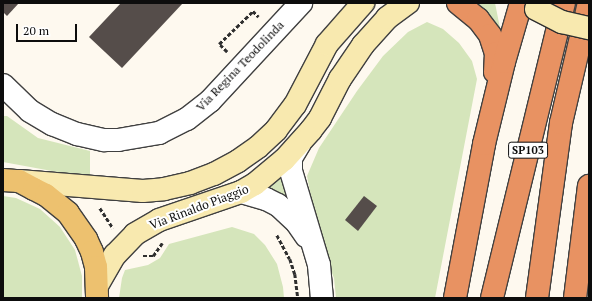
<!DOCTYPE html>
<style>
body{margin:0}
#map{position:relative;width:592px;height:301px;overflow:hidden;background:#fef9ef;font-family:"PT Serif",serif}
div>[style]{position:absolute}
.green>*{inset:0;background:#d5e5bb}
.building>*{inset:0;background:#554d4a}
.path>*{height:2.5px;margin-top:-1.25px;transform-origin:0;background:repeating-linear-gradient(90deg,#2f2f2f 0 4px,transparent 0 6px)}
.roads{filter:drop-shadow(1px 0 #404040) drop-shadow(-1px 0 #404040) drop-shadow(0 1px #404040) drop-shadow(0 -1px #404040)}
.street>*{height:22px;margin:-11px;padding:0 11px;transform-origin:11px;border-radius:11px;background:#fff}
.secondary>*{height:22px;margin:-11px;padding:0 11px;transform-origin:11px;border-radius:11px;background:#f8e9af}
.primary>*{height:22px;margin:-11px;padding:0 11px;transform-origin:11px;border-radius:11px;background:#edc16f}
.highway>*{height:22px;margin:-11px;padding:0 11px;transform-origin:11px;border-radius:11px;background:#e89262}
.bridges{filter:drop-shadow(1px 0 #2f2f2f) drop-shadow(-1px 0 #2f2f2f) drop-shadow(0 1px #2f2f2f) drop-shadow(0 -1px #2f2f2f)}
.secondary-bridge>*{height:22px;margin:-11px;padding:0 11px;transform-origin:11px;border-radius:11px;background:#f8e9af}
span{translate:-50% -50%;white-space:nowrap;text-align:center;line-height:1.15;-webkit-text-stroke:4px #fff;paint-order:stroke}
.shield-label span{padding:1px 3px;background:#fff;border:1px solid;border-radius:3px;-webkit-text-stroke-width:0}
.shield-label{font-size:11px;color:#0d0d0d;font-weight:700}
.street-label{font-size:12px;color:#0d0d0d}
.frame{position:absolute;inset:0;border:4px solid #0d0d0d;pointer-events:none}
.scale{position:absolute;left:16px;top:24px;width:61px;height:18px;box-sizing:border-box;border:2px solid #0d0d0d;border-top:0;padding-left:5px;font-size:12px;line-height:14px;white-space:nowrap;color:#0d0d0d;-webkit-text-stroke:3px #fff;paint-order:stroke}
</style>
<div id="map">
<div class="green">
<i style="clip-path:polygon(464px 3px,495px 3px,501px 33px,499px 35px)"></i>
<i style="clip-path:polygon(427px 22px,443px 29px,459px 43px,472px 61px,477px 79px,435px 298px,336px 298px,334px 278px,320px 244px,307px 176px,319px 148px,357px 91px,383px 56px,408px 32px)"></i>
<i style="clip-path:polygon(3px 116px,7px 116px,38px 138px,90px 151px,90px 178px,3px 162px)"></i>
<i style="clip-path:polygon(280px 176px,282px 176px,288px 201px,263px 189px)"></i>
<i style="clip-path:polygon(3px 196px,16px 198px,40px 209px,60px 227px,75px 250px,82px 276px,82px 298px,3px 298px)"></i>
<i style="clip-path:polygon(232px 227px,254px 234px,265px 245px,277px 264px,283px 287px,284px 298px,119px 298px,122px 278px,125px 270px,148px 265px,160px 258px,169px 244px)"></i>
</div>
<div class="building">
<i style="clip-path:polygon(3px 3px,19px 3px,7px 16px,3px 12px)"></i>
<i style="clip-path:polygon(121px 3px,183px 3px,122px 68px,89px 37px)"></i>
<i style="clip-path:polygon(364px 196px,377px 206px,358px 231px,345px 220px)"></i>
</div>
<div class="path">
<i style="left:227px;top:52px;width:11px;rotate:-135deg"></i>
<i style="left:219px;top:44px;width:47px;rotate:-44.1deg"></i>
<i style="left:253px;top:11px;width:8px;rotate:45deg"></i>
<i style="left:100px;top:208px;width:24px;rotate:57deg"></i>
<i style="left:277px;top:235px;width:27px;rotate:62deg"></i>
<i style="left:290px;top:259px;width:16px;rotate:72deg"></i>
<i style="left:295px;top:274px;width:24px;rotate:83deg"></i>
<i style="left:143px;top:256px;width:10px"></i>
<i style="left:153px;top:256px;width:16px;rotate:-55deg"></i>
</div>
<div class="roads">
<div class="street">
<i style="left:3px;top:85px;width:37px;rotate:44deg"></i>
<i style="left:30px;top:111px;width:26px;rotate:31deg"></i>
<i style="left:52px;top:124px;width:27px;rotate:22deg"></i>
<i style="left:77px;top:134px;width:28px;rotate:13deg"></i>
<i style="left:104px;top:140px;width:14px"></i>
<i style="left:118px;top:140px;width:42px;rotate:-9.7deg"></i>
<i style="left:159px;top:133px;width:31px;rotate:-27deg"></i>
<i style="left:187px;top:119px;width:29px;rotate:-38deg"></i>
<i style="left:210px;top:101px;width:134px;rotate:-47.1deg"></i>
<i style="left:300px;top:143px;width:17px;rotate:121deg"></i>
<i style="left:291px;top:158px;width:13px;rotate:90deg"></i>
<i style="left:291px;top:171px;width:98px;rotate:73.4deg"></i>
<i style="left:319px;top:265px;width:33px;rotate:85deg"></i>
<i style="left:241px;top:192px;width:26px;rotate:16deg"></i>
<i style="left:266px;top:199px;width:13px;rotate:27deg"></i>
<i style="left:278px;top:205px;width:26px;rotate:43deg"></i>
<i style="left:297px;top:223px;width:16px;rotate:55deg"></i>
</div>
<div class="secondary">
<i style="left:19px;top:181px;width:124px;rotate:4.6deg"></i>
<i style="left:143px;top:191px;width:21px;rotate:-5deg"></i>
<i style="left:164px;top:189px;width:27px;rotate:-13deg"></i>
<i style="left:190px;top:183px;width:26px;rotate:-21deg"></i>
<i style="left:214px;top:174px;width:27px;rotate:-28deg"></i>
<i style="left:238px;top:161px;width:24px;rotate:-35deg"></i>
<i style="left:258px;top:147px;width:25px;rotate:-43deg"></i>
<i style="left:276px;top:130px;width:31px;rotate:-53deg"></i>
<i style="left:295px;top:105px;width:69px;rotate:-62.3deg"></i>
<i style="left:327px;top:44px;width:55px;rotate:-48.7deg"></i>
<i style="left:98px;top:284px;width:34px;rotate:-60deg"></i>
<i style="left:115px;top:255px;width:29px;rotate:-46deg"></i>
<i style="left:135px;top:234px;width:28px;rotate:-30deg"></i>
<i style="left:159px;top:220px;width:87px;rotate:-18.9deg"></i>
<i style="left:241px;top:192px;width:16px;rotate:-30deg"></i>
<i style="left:255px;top:184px;width:38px;rotate:-40deg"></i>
<i style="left:284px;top:160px;width:40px;rotate:-48deg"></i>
<i style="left:311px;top:130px;width:15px;rotate:-53deg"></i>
<i style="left:320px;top:118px;width:44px;rotate:-62.9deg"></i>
<i style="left:340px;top:79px;width:41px;rotate:-55.9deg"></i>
<i style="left:363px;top:45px;width:36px;rotate:-48deg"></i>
<i style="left:387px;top:18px;width:26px;rotate:-36deg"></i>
</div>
<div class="primary">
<i style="left:3px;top:180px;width:16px;rotate:4deg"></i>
<i style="left:19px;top:181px;width:17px;rotate:28deg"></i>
<i style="left:34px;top:189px;width:13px;rotate:27deg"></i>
<i style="left:46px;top:195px;width:28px;rotate:39deg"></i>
<i style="left:68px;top:213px;width:32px;rotate:55deg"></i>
<i style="left:86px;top:239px;width:14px;rotate:65deg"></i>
<i style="left:92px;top:252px;width:16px;rotate:75deg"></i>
<i style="left:96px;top:267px;width:31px;rotate:88deg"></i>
</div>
<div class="highway">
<i style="left:458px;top:3px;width:26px;rotate:39deg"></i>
<i style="left:478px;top:19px;width:20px;rotate:53deg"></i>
<i style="left:490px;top:35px;width:19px;rotate:72deg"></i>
<i style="left:496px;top:53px;width:19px;rotate:93deg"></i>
<i style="left:455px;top:298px;width:157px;rotate:-79.3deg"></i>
<i style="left:484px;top:144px;width:84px;rotate:-76.3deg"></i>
<i style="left:504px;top:62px;width:61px;rotate:-73.9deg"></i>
<i style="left:492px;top:298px;width:304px;rotate:-76.3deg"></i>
<i style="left:537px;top:298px;width:177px;rotate:-82.2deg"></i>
<i style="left:561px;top:123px;width:123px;rotate:-76.9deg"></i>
<i style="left:575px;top:298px;width:113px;rotate:-82.9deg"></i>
</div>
</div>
<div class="bridges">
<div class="secondary-bridge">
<i style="left:536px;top:9px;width:29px;rotate:27deg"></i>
<i style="left:562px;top:22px;width:28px;rotate:13deg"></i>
</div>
</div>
<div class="shield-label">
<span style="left:528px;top:150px">SP103</span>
</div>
<div class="street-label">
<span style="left:240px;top:66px;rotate:-46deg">Via Regina Teodolinda</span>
<span style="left:199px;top:207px;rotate:-21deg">Via Rinaldo Piaggio</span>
</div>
<div class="frame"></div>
<div class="scale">20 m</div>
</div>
